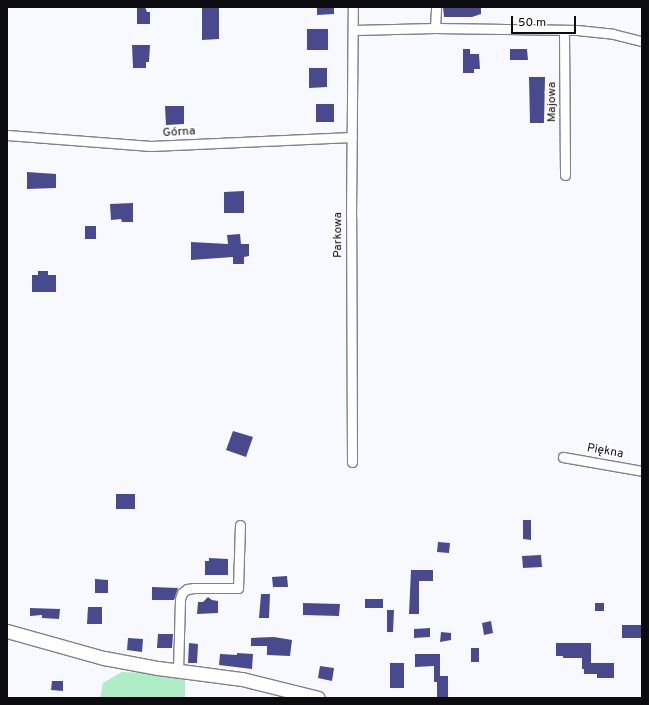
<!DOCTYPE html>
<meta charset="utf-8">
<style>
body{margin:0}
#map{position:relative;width:649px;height:705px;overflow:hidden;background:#f8f9ff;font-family:Overpass,sans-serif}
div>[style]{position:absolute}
.green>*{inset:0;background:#afedc6}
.building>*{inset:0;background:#494a8d}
.roads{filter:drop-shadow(1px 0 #808190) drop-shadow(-1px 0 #808190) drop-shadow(0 1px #808190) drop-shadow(0 -1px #808190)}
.street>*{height:9px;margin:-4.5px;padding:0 4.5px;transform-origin:4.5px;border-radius:4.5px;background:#fff}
.secondary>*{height:13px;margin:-6.5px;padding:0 6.5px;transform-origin:6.5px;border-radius:6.5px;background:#fff}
span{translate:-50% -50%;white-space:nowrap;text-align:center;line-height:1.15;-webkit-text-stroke:4px #fff;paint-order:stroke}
.street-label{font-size:12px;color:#0b0b10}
.frame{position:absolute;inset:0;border:8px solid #0b0b10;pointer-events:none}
.scale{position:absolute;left:511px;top:16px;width:65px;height:18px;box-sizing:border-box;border:2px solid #0b0b10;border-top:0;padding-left:5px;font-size:12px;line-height:14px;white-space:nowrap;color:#0b0b10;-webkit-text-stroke:3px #fff;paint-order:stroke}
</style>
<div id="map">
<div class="green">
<i style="clip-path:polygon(122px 672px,145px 673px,185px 680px,185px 698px,100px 698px,103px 683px)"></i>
</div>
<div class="building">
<i style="clip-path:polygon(137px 7px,145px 7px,147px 12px,150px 12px,150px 24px,137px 24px)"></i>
<i style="clip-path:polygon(202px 7px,219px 7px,219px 39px,202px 40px)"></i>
<i style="clip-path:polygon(443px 7px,481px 7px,481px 14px,472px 17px,444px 17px)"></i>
<i style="clip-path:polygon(317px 8px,334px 8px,334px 14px,317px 15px)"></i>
<i style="clip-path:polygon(307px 29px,328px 29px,328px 50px,307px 50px)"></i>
<i style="clip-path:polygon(132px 45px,150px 45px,149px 62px,146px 62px,146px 68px,133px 68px)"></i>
<i style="clip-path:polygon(463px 49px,470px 49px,470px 54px,479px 54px,480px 69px,474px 69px,474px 73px,463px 73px)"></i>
<i style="clip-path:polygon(510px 49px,527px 49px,528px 60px,510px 60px)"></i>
<i style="clip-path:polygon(309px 68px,327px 68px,327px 87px,309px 88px)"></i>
<i style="clip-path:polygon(529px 77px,545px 77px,544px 123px,530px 123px)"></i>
<i style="clip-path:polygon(316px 104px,334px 104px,334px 122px,316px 122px)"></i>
<i style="clip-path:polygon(165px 106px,184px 106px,184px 124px,166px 125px)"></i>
<i style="clip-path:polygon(27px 172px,56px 174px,56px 188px,27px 189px)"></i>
<i style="clip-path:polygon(244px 191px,244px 213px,224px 213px,224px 192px)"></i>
<i style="clip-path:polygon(133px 203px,133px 222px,122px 222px,121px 219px,111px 220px,110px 204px)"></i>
<i style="clip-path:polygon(85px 226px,96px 226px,96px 239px,85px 239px)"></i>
<i style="clip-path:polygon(240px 234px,241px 244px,249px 244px,249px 256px,244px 257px,244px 264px,233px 264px,233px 257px,191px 260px,191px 242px,228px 244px,227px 235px)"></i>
<i style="clip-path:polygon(38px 271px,48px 271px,48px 275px,56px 275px,56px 292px,32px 292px,32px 275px,38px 275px)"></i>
<i style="clip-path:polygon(233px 431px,253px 437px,246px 457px,226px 450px)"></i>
<i style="clip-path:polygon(116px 494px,135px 494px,135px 509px,116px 509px)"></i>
<i style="clip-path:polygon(523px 520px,531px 520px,531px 540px,523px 539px)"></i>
<i style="clip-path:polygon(438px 542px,450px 543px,449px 553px,437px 552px)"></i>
<i style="clip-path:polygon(541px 555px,542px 567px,523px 568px,522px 556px)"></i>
<i style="clip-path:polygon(209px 558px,228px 559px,228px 575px,205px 575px,205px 561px,209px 561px)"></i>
<i style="clip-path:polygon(411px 570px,433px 570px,433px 581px,419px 581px,419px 614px,409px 614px)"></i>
<i style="clip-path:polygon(287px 576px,288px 587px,273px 587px,272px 577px)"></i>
<i style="clip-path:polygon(95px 579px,108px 580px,108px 593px,95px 593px)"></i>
<i style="clip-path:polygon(152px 587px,178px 588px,174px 600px,152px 600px)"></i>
<i style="clip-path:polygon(261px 594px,270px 594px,269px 618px,259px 618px)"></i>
<i style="clip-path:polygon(208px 597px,212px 600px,218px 601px,218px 613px,197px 614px,198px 602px,203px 602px)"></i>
<i style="clip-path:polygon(365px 599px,383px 599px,383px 608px,365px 608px)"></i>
<i style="clip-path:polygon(303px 603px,340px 604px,339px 616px,303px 615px)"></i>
<i style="clip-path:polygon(595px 603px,604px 603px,604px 611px,595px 611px)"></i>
<i style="clip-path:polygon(88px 607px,102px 607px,102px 624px,87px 624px)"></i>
<i style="clip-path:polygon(30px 608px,60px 609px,59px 619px,42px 618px,42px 615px,30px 616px)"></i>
<i style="clip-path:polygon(387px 610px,394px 610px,393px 632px,387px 632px)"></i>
<i style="clip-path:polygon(491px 621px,493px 633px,484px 635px,482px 623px)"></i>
<i style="clip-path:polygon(622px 625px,641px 625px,641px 638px,622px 638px)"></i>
<i style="clip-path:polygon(430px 628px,430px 637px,414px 638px,414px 629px)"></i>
<i style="clip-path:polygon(441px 632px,451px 633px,451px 640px,440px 642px)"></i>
<i style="clip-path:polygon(158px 634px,173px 634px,172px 648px,157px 648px)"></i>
<i style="clip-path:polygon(274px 637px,292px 640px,290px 656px,267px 655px,267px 646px,251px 646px,251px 638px)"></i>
<i style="clip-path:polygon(128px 638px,143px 639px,142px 652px,127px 650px)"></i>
<i style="clip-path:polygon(189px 643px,198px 644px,197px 663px,188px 663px)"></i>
<i style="clip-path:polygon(556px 643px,591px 643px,591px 663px,614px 663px,614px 678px,597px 678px,597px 674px,584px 674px,584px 669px,582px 669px,582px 658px,563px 658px,563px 656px,556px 656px)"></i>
<i style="clip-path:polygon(471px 648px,479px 648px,479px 662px,471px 662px)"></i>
<i style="clip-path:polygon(237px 653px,253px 654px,252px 669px,219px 665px,220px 654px,237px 655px)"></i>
<i style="clip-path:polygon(415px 654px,440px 654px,440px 676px,448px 676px,448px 698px,437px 698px,437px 682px,434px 682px,434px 666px,415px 667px)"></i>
<i style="clip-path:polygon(390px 663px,404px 663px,404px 688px,390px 688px)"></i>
<i style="clip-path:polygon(320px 666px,334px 668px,332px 681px,318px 678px)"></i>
<i style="clip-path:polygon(52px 681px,63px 681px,63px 691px,51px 690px)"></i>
</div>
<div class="roads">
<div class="street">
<i style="left:435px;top:28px;width:21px;rotate:-87deg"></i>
<i style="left:354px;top:30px;width:81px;rotate:-1.4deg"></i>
<i style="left:435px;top:28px;width:142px;rotate:0.8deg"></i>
<i style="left:577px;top:30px;width:36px;rotate:6deg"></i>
<i style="left:613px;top:34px;width:30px;rotate:14deg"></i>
<i style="left:564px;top:30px;width:145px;rotate:89.6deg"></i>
<i style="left:7px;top:135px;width:144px;rotate:4.4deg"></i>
<i style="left:151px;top:146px;width:201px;rotate:-2.6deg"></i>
<i style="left:563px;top:457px;width:80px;rotate:10deg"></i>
<i style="left:352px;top:462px;width:245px;rotate:-90.2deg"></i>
<i style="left:351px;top:217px;width:210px;rotate:-89.5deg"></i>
<i style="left:178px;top:671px;width:72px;rotate:-88.4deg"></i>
<i style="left:180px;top:599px;width:6px;rotate:-72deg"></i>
<i style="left:182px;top:593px;width:6px;rotate:-39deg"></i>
<i style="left:187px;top:589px;width:7px;rotate:-8deg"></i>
<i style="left:194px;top:588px;width:44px"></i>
<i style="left:238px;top:588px;width:63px;rotate:-88.2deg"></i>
</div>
<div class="secondary">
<i style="left:7px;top:631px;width:101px;rotate:15.6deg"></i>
<i style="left:104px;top:658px;width:55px;rotate:10.5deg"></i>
<i style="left:158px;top:668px;width:85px;rotate:7.5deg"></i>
<i style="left:242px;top:679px;width:78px;rotate:14deg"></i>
</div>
</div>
<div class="street-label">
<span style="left:553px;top:102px;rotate:-90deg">Majowa</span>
<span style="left:179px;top:133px;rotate:-3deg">Górna</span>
<span style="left:339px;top:235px;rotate:-90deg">Parkowa</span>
<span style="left:605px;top:452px;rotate:10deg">Piękna</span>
</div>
<div class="frame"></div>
<div class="scale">50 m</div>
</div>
